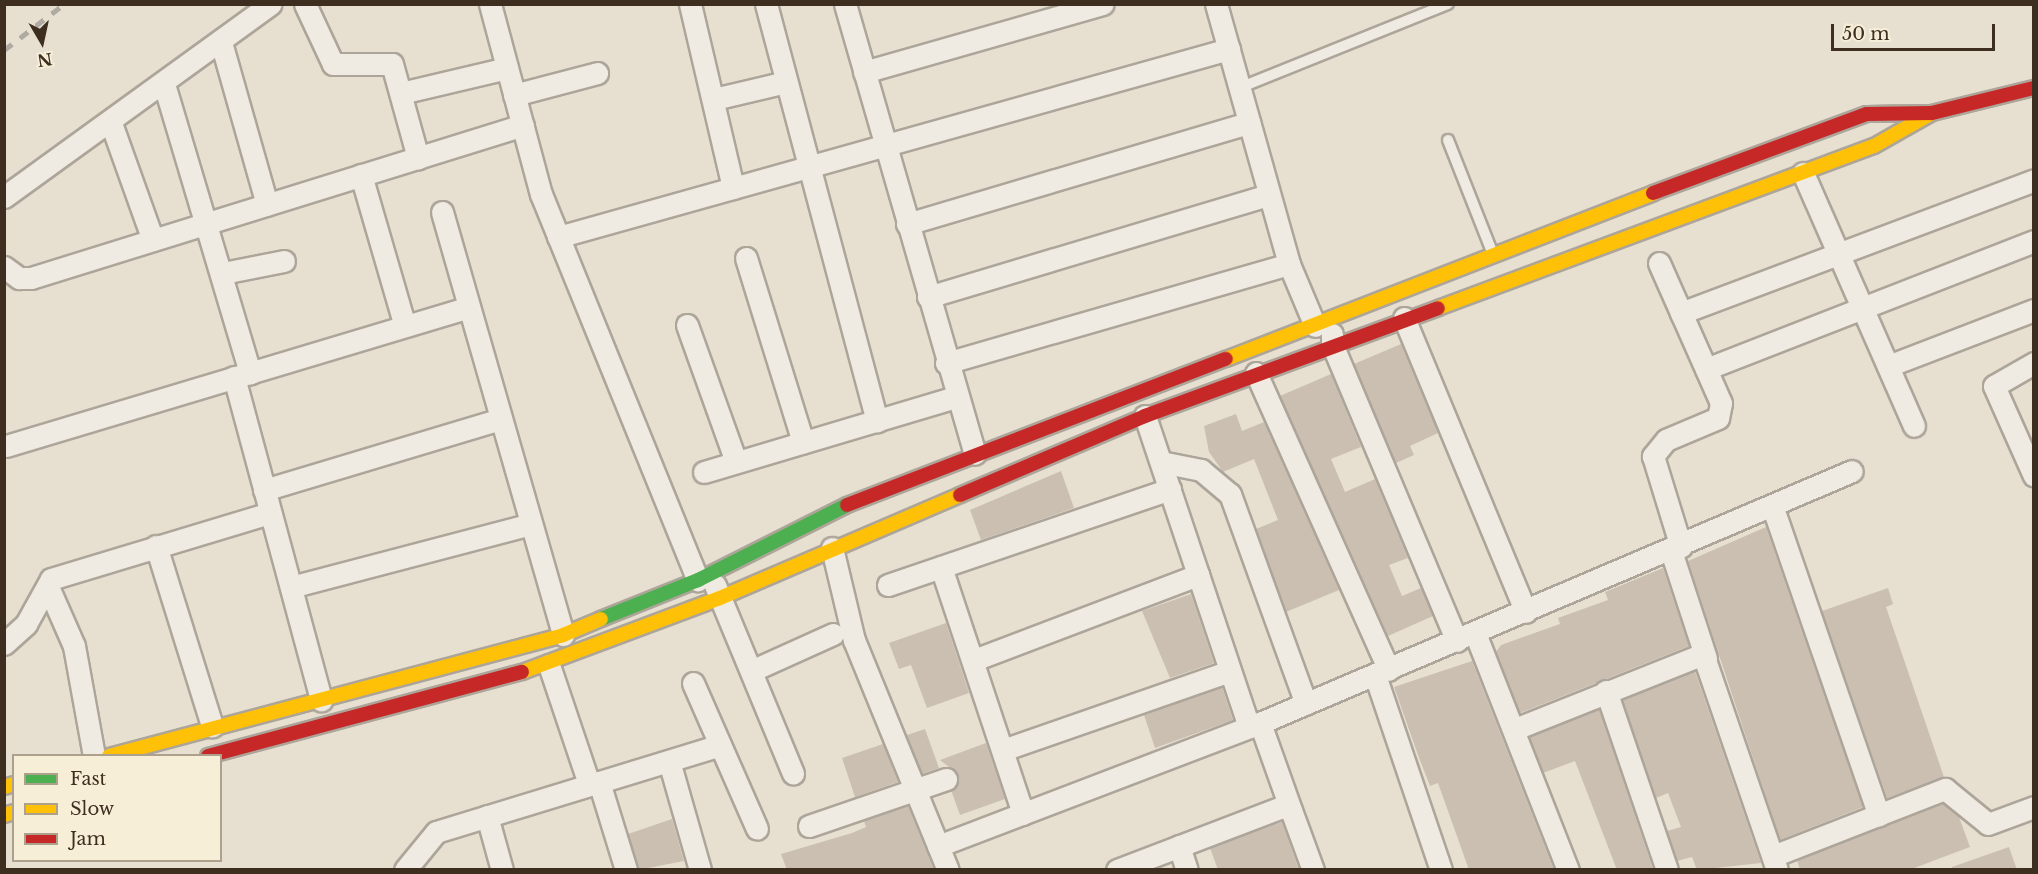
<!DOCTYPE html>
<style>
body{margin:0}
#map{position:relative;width:2038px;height:874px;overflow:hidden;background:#e7e0d1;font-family:"Libre Baskerville",serif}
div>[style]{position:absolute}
.building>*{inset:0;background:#cbbfb2}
.roads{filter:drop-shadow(2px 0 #ada599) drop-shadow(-2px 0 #ada599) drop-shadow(0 2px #ada599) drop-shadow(0 -2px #ada599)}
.lane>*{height:10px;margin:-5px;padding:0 5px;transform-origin:5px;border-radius:5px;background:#efebe3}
.street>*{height:21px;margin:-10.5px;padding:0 10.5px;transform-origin:10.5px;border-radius:10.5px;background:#efebe3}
.fast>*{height:14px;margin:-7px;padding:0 7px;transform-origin:7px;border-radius:7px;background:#4caf50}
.slow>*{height:14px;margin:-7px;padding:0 7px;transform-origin:7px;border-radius:7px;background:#ffc107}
.jam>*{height:14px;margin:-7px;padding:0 7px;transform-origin:7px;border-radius:7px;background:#c62828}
.rail>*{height:4.5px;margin-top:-2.25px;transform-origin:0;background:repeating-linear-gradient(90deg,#afaaa2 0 10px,transparent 0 20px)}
span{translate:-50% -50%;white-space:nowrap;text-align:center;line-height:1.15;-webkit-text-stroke:4.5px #f7eed8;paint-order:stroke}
.frame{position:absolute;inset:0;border:6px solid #3d2e20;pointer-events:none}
.legend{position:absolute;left:12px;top:754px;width:210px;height:108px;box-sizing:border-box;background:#f7eed8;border:2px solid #ada18e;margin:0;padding:8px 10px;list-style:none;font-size:18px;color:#3d2e20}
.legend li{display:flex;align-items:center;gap:12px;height:30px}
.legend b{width:30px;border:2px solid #ada18e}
.north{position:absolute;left:12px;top:12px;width:60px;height:60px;-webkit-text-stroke:4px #f7eed8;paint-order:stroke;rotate:171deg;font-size:16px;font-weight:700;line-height:24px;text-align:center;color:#3d2e20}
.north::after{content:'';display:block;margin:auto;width:21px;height:27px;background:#3d2e20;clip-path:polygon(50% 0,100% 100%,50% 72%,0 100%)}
.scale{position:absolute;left:1831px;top:24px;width:164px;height:27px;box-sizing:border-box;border:3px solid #3d2e20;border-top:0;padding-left:8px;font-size:18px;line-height:21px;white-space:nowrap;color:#3d2e20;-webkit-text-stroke:4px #f7eed8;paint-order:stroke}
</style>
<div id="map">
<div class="building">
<i style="clip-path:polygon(1401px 344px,1438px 433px,1410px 446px,1414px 455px,1396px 463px,1354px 364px)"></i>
<i style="clip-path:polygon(1331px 374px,1361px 447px,1331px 459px,1345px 492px,1375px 479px,1408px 558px,1389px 565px,1402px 596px,1421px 588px,1433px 616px,1388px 636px,1280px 396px)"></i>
<i style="clip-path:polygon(1236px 414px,1242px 431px,1264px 422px,1339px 590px,1286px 612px,1256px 529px,1278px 520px,1254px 459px,1223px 472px,1209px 452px,1204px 426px)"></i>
<i style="clip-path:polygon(1061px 471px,1074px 508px,981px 540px,970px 510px)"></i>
<i style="clip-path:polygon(1766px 527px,1863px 807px,1780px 840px,1688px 561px)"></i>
<i style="clip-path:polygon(1663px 568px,1689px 646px,1520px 713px,1496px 652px,1501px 645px,1560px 624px,1558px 618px,1608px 600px,1605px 592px)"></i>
<i style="clip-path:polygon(1888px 588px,1893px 604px,1886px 607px,1944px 777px,1887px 798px,1822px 611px)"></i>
<i style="clip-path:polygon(1191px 594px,1214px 663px,1170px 678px,1142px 611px)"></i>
<i style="clip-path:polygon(946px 623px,969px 693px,927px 708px,911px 665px,899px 669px,889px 643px)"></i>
<i style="clip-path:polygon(1472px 661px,1554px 870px,1469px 870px,1438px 783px,1430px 786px,1418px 755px,1394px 687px)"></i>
<i style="clip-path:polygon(1695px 671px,1761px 863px,1697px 870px,1692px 857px,1677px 861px,1667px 831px,1681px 827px,1668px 793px,1656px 798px,1622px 700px)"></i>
<i style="clip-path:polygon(1222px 687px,1233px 720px,1155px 748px,1144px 715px)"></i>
<i style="clip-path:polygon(1599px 709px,1653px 869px,1617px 870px,1575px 761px,1543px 773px,1529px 737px)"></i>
<i style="clip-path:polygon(925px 729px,939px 768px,922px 774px,907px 735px)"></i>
<i style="clip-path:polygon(986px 743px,1005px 799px,960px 815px,951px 790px,958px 774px,940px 760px)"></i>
<i style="clip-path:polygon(883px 744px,898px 782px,855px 797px,842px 758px)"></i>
<i style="clip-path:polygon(1943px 804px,1959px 817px,1970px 847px,1909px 870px,1800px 870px,1797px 860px)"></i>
<i style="clip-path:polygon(908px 806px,934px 870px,787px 870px,781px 854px,852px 833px,866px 827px,864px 821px)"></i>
<i style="clip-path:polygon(672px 819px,684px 861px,638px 870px,628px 834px)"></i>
<i style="clip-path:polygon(1282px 822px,1299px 870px,1218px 870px,1210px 848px)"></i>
<i style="clip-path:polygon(2009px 847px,2017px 870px,1952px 870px,1952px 867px)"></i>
</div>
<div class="roads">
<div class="lane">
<i style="left:1239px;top:88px;width:225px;rotate:-21.9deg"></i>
<i style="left:1448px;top:140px;width:123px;rotate:68.5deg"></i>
</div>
<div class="street">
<i style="left:305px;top:4px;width:66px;rotate:65deg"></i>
<i style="left:333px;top:64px;width:59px"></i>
<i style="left:392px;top:64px;width:98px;rotate:74.5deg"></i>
<i style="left:490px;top:4px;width:197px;rotate:75deg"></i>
<i style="left:541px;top:194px;width:417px;rotate:67.9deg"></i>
<i style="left:690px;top:4px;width:189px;rotate:76.8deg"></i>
<i style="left:766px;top:4px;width:432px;rotate:75.1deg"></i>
<i style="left:845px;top:4px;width:468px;rotate:73.9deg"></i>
<i style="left:1216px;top:4px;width:270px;rotate:74.3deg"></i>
<i style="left:1289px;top:264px;width:67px;rotate:67.2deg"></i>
<i style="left:221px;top:42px;width:169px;rotate:74.2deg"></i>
<i style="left:864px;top:72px;width:248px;rotate:-15.9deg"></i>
<i style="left:164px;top:84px;width:302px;rotate:73.4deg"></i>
<i style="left:401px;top:93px;width:109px;rotate:-13.3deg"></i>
<i style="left:514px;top:95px;width:86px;rotate:-14.8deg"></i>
<i style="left:714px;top:99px;width:74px;rotate:-13.3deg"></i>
<i style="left:111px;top:123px;width:124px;rotate:70.3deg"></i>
<i style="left:1803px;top:173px;width:276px;rotate:66.3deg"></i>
<i style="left:361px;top:175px;width:157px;rotate:73.8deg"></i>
<i style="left:4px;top:197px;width:329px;rotate:-35.9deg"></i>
<i style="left:442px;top:212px;width:440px;rotate:74deg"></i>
<i style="left:907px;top:224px;width:357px;rotate:-16.5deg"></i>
<i style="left:558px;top:237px;width:697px;rotate:-15.65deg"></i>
<i style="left:746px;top:258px;width:193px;rotate:72.8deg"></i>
<i style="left:1659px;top:263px;width:153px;rotate:66.1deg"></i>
<i style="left:1721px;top:403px;width:15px;rotate:101deg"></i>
<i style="left:1718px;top:418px;width:56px;rotate:157.1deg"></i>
<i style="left:1666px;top:440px;width:21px;rotate:129deg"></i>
<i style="left:1653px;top:456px;width:95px;rotate:72.9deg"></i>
<i style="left:4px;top:267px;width:19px;rotate:36deg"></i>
<i style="left:19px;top:278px;width:12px"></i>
<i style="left:31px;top:278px;width:515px;rotate:-17.27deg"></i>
<i style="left:223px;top:273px;width:62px;rotate:-11.1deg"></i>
<i style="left:928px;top:297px;width:356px;rotate:-16.7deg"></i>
<i style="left:1681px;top:313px;width:377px;rotate:-20.6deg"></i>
<i style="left:1404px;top:318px;width:318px;rotate:67.5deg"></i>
<i style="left:687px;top:325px;width:145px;rotate:70.3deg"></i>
<i style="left:1332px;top:334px;width:10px;rotate:90deg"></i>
<i style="left:1332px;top:344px;width:322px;rotate:67.2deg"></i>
<i style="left:946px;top:363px;width:357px;rotate:-16.1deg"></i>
<i style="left:2034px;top:363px;width:46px;rotate:150.1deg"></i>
<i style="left:1994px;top:386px;width:98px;rotate:66deg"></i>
<i style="left:1888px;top:366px;width:156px;rotate:-21deg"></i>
<i style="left:1706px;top:369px;width:352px;rotate:-21.3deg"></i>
<i style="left:1256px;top:373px;width:325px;rotate:65.9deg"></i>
<i style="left:234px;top:377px;width:335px;rotate:74.9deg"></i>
<i style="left:1145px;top:416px;width:328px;rotate:71.5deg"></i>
<i style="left:6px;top:446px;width:483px;rotate:-16.7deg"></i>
<i style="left:1161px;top:462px;width:41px;rotate:11.3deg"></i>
<i style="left:1201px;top:470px;width:38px;rotate:40deg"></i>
<i style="left:1230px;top:494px;width:223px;rotate:70.1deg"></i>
<i style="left:704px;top:472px;width:263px;rotate:-16.6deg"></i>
<i style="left:264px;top:490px;width:247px;rotate:-16.7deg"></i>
<i style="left:1773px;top:508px;width:325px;rotate:71deg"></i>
<i style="left:156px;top:546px;width:189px;rotate:72.7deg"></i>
<i style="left:832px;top:548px;width:95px;rotate:76.6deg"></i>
<i style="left:854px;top:640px;width:248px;rotate:67.8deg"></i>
<i style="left:1671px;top:551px;width:113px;rotate:71.9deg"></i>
<i style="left:941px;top:567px;width:260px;rotate:71.6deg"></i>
<i style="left:715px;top:585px;width:204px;rotate:67.5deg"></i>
<i style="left:888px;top:585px;width:298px;rotate:-18.8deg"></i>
<i style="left:291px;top:587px;width:248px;rotate:-14.7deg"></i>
<i style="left:49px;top:589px;width:62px;rotate:66.3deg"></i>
<i style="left:74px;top:646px;width:112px;rotate:79.7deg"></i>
<i style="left:1475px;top:633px;width:255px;rotate:68.6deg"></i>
<i style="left:4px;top:644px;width:30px;rotate:-42deg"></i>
<i style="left:26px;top:624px;width:51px;rotate:-60.9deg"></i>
<i style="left:51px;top:579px;width:229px;rotate:-16.8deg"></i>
<i style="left:974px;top:660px;width:240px;rotate:-20.8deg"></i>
<i style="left:549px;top:665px;width:126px;rotate:71.4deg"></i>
<i style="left:751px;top:671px;width:90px;rotate:-24.3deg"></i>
<i style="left:1375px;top:675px;width:206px;rotate:71.3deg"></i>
<i style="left:693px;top:683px;width:159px;rotate:66.3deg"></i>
<i style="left:1606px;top:691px;width:189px;rotate:71.2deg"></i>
<i style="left:1260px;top:723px;width:92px;rotate:70.4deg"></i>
<i style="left:1515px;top:729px;width:202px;rotate:-21.7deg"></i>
<i style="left:1703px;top:654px;width:228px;rotate:71.1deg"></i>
<i style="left:1003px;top:750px;width:240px;rotate:-19.2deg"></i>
<i style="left:669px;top:761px;width:113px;rotate:74.1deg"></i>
<i style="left:599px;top:782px;width:92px;rotate:72.9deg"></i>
<i style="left:487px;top:816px;width:56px;rotate:74.5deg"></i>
<i style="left:809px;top:826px;width:145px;rotate:-18.9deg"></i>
<i style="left:938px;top:846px;width:345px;rotate:-20.9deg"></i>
<i style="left:1260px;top:723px;width:643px;rotate:-23.06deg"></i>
<i style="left:1179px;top:846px;width:25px;rotate:72deg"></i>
<i style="left:1773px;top:856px;width:185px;rotate:-21.3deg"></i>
<i style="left:1945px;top:789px;width:55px;rotate:39.1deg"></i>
<i style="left:1988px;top:824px;width:49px;rotate:-20.3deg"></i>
<i style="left:405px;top:870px;width:49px;rotate:-50.8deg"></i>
<i style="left:436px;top:832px;width:297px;rotate:-17deg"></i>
<i style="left:1117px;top:870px;width:177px;rotate:-20.9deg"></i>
<i style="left:1282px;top:807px;width:9px;rotate:18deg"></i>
<i style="left:1291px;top:810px;width:64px;rotate:69.9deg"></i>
</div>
<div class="fast">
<i style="left:601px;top:619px;width:105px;rotate:-21.9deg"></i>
<i style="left:698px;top:580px;width:167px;rotate:-26.7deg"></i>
</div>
<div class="slow">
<i style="left:1438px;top:308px;width:465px;rotate:-20.4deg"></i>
<i style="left:1874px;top:146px;width:67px;rotate:-29.6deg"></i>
<i style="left:1226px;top:359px;width:458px;rotate:-21.2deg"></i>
<i style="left:522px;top:672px;width:211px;rotate:-20.5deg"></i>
<i style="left:720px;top:598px;width:261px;rotate:-23.2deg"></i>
<i style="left:109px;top:756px;width:470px;rotate:-14.9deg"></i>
<i style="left:563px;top:635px;width:41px;rotate:-22.8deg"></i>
<i style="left:4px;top:787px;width:10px;rotate:-17deg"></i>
<i style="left:4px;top:815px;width:10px;rotate:-17deg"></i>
</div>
<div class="jam">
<i style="left:1653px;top:193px;width:228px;rotate:-20.3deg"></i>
<i style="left:1867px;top:114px;width:65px;rotate:-0.9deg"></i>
<i style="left:1932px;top:113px;width:105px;rotate:-13.8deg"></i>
<i style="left:960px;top:495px;width:201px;rotate:-23.1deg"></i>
<i style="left:1145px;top:416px;width:312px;rotate:-20.2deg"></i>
<i style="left:847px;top:505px;width:406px;rotate:-21.1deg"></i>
<i style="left:208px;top:756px;width:325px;rotate:-15deg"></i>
</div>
</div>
<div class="rail">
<i style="left:4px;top:50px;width:76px;rotate:-37.5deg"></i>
</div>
<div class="frame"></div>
<ul class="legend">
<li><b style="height:8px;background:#4caf50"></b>Fast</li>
<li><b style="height:8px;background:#ffc107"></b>Slow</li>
<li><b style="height:8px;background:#c62828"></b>Jam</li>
</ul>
<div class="north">N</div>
<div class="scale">50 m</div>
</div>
